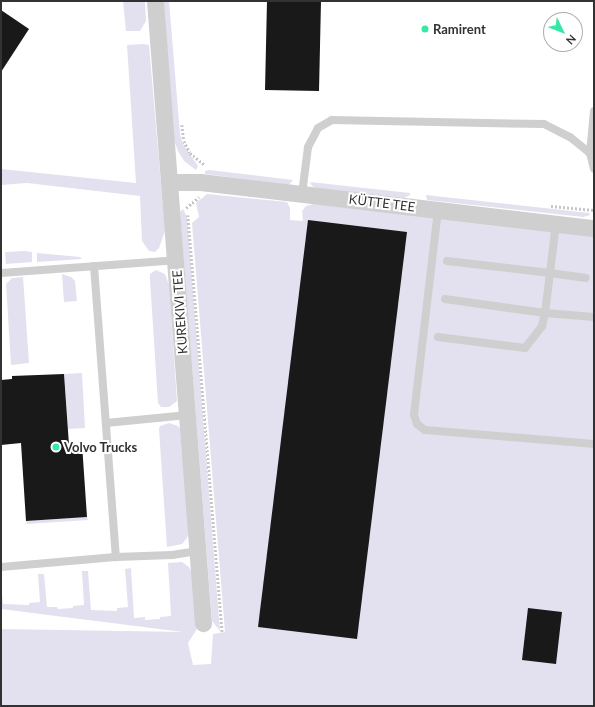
<!DOCTYPE html>
<meta charset="utf-8">
<style>
body{margin:0}
#map{position:relative;width:595px;height:707px;overflow:hidden;background:#fff;font-family:Lato,sans-serif}
div>[style]{position:absolute}
.green>*{inset:0;background:#e3e1ef}
.building>*{inset:0;background:#191919}
.path>*{height:2.5px;margin-top:-1.25px;transform-origin:0;background:repeating-linear-gradient(90deg,#c6c6c6 0 2px,transparent 0 4px)}
.lane>*{height:8px;margin:-4px;padding:0 4px;transform-origin:4px;border-radius:4px;background:#cfcfcf}
.street>*{height:17px;margin:-8.5px;padding:0 8.5px;transform-origin:8.5px;border-radius:8.5px;background:#cfcfcf}
.dots>*{width:11px;height:11px;translate:-50% -50%;box-sizing:border-box;border:2px solid #fff;border-radius:50%}
span{translate:-50% -50%;white-space:nowrap;text-align:center;line-height:1.15;-webkit-text-stroke:4px #fff;paint-order:stroke}
.poi-label{font-size:13px;color:#323232;font-weight:700}
.left{translate:0 -50%;text-align:left}
.street-label{font-size:13px;color:#323232}
.frame{position:absolute;inset:0;border:2px solid #323232;pointer-events:none}
.north{position:absolute;left:543px;top:12px;width:40px;height:40px;box-sizing:border-box;background:#fff;border:1px solid #adadad;border-radius:50%;rotate:133deg;font-size:11px;font-weight:700;line-height:16px;text-align:center;color:#323232}
.north::after{content:'';display:block;margin:auto;width:14px;height:18px;background:#35e8a5;clip-path:polygon(50% 0,100% 100%,50% 72%,0 100%)}
</style>
<div id="map">
<div class="green">
<i style="clip-path:polygon(123px 1px,145px 1px,146px 21px,140px 31px,126px 31px)"></i>
<i style="clip-path:polygon(163px 1px,169px 1px,180px 134px,183px 144px,198px 166px,196px 170px,184px 161px,178px 151px,174px 140px)"></i>
<i style="clip-path:polygon(143px 44px,149px 45px,165px 231px,159px 248px,155px 252px,149px 251px,142px 241px,140px 196px,27px 183px,1px 185px,1px 169px,136px 183px,127px 45px)"></i>
<i style="clip-path:polygon(209px 170px,293px 180px,289px 185px,205px 174px,205px 171px)"></i>
<i style="clip-path:polygon(310px 182px,410px 193px,410px 195px,404px 198px,316px 188px,312px 186px)"></i>
<i style="clip-path:polygon(207px 194px,287px 202px,290px 208px,290px 220px,303px 221px,302px 211px,306px 206px,314px 204px,594px 235px,594px 706px,1px 706px,1px 629px,183px 632px,1px 609px,1px 583px,3px 604px,29px 605px,29px 603px,40px 602px,38px 574px,44px 574px,47px 607px,57px 607px,58px 609px,73px 608px,73px 606px,84px 605px,82px 571px,88px 571px,91px 610px,117px 611px,117px 608px,128px 607px,125px 569px,131px 568px,134px 618px,145px 617px,145px 620px,160px 619px,160px 617px,171px 616px,168px 563px,182px 562px,189px 567px,193px 575px,197px 629px,188px 643px,193px 665px,211px 664px,213px 634px,225px 632px,192px 223px,199px 217px,196px 203px)"></i>
<i style="clip-path:polygon(426px 195px,589px 213px,590px 215px,583px 217px,427px 200px)"></i>
<i style="clip-path:polygon(183px 209px,187px 217px,220px 631px,212px 621px,180px 212px)"></i>
<i style="clip-path:polygon(25px 251px,32px 252px,32px 262px,6px 264px,5px 252px)"></i>
<i style="clip-path:polygon(37px 253px,80px 257px,82px 259px,37px 262px)"></i>
<i style="clip-path:polygon(156px 270px,165px 274px,169px 285px,177px 401px,169px 407px,161px 407px,158px 403px,150px 280px,150px 274px)"></i>
<i style="clip-path:polygon(62px 274px,71px 277px,75px 281px,77px 301px,64px 302px)"></i>
<i style="clip-path:polygon(23px 277px,29px 363px,11px 365px,6px 284px,12px 278px)"></i>
<i style="clip-path:polygon(82px 373px,85px 428px,68px 429px,64px 374px)"></i>
<i style="clip-path:polygon(169px 423px,178px 426px,180px 429px,189px 530px,187px 538px,182px 544px,167px 547px,159px 429px,160px 426px)"></i>
<i style="clip-path:polygon(87px 517px,88px 520px,27px 524px,26px 521px)"></i>
</div>
<div class="building">
<i style="clip-path:polygon(267px 1px,321px 1px,319px 91px,265px 90px)"></i>
<i style="clip-path:polygon(1px 10px,29px 29px,1px 72px)"></i>
<i style="clip-path:polygon(308px 220px,407px 232px,357px 639px,258px 627px)"></i>
<i style="clip-path:polygon(64px 374px,69px 445px,82px 444px,87px 517px,26px 521px,21px 443px,1px 445px,1px 380px,12px 379px,12px 376px)"></i>
<i style="clip-path:polygon(528px 608px,562px 612px,556px 664px,522px 660px)"></i>
</div>
<div class="path">
<i style="left:182px;top:125px;width:16px;rotate:83deg"></i>
<i style="left:184px;top:141px;width:13px;rotate:63deg"></i>
<i style="left:190px;top:153px;width:19px;rotate:39deg"></i>
<i style="left:551px;top:206px;width:43px;rotate:5.3deg"></i>
<i style="left:186px;top:208px;width:17px;rotate:-40deg"></i>
<i style="left:188px;top:215px;width:418px;rotate:85.3deg"></i>
</div>
<div class="lane">
<i style="left:594px;top:111px;width:42px;rotate:95.4deg"></i>
<i style="left:590px;top:153px;width:16px;rotate:76deg"></i>
<i style="left:302px;top:194px;width:47px;rotate:-82.7deg"></i>
<i style="left:308px;top:147px;width:21px;rotate:-62deg"></i>
<i style="left:318px;top:128px;width:16px;rotate:-30deg"></i>
<i style="left:332px;top:120px;width:212px;rotate:1.1deg"></i>
<i style="left:544px;top:124px;width:29px;rotate:27deg"></i>
<i style="left:570px;top:137px;width:26px;rotate:39deg"></i>
<i style="left:438px;top:210px;width:206px;rotate:96.7deg"></i>
<i style="left:414px;top:415px;width:9px;rotate:72deg"></i>
<i style="left:417px;top:424px;width:10px;rotate:37deg"></i>
<i style="left:425px;top:430px;width:170px;rotate:4.7deg"></i>
<i style="left:447px;top:261px;width:104px;rotate:6.6deg"></i>
<i style="left:550px;top:273px;width:50px;rotate:-83.2deg"></i>
<i style="left:94px;top:266px;width:292px;rotate:85.7deg"></i>
<i style="left:1px;top:273px;width:175px;rotate:-4.2deg"></i>
<i style="left:445px;top:299px;width:101px;rotate:8deg"></i>
<i style="left:545px;top:313px;width:40px;rotate:-82.9deg"></i>
<i style="left:550px;top:273px;width:36px;rotate:8deg"></i>
<i style="left:438px;top:337px;width:88px;rotate:7.2deg"></i>
<i style="left:525px;top:348px;width:28px;rotate:-52deg"></i>
<i style="left:542px;top:326px;width:13px;rotate:-77deg"></i>
<i style="left:545px;top:313px;width:49px;rotate:4.7deg"></i>
<i style="left:106px;top:423px;width:82px;rotate:-5.6deg"></i>
<i style="left:1px;top:567px;width:115px;rotate:-5deg"></i>
<i style="left:116px;top:557px;width:56px;rotate:-2deg"></i>
<i style="left:172px;top:555px;width:26px;rotate:-9deg"></i>
</div>
<div class="street">
<i style="left:155px;top:1px;width:624px;rotate:85.59deg"></i>
<i style="left:170px;top:182px;width:30px"></i>
<i style="left:200px;top:182px;width:397px;rotate:6.7deg"></i>
</div>
<div class="dots">
<i style="left:425px;top:29px;background:#35e8a5"></i>
<i style="left:56px;top:447px;background:#35e8a5"></i>
</div>
<div class="poi-label">
<span class="left" style="left:433px;top:29px">Ramirent</span>
<span class="left" style="left:64px;top:447px">Volvo Trucks</span>
</div>
<div class="street-label">
<span style="left:382px;top:203px;rotate:7deg">KÜTTE TEE</span>
<span style="left:180px;top:312px;rotate:-94deg">KUREKIVI TEE</span>
</div>
<div class="frame"></div>
<div class="north">N</div>
</div>
